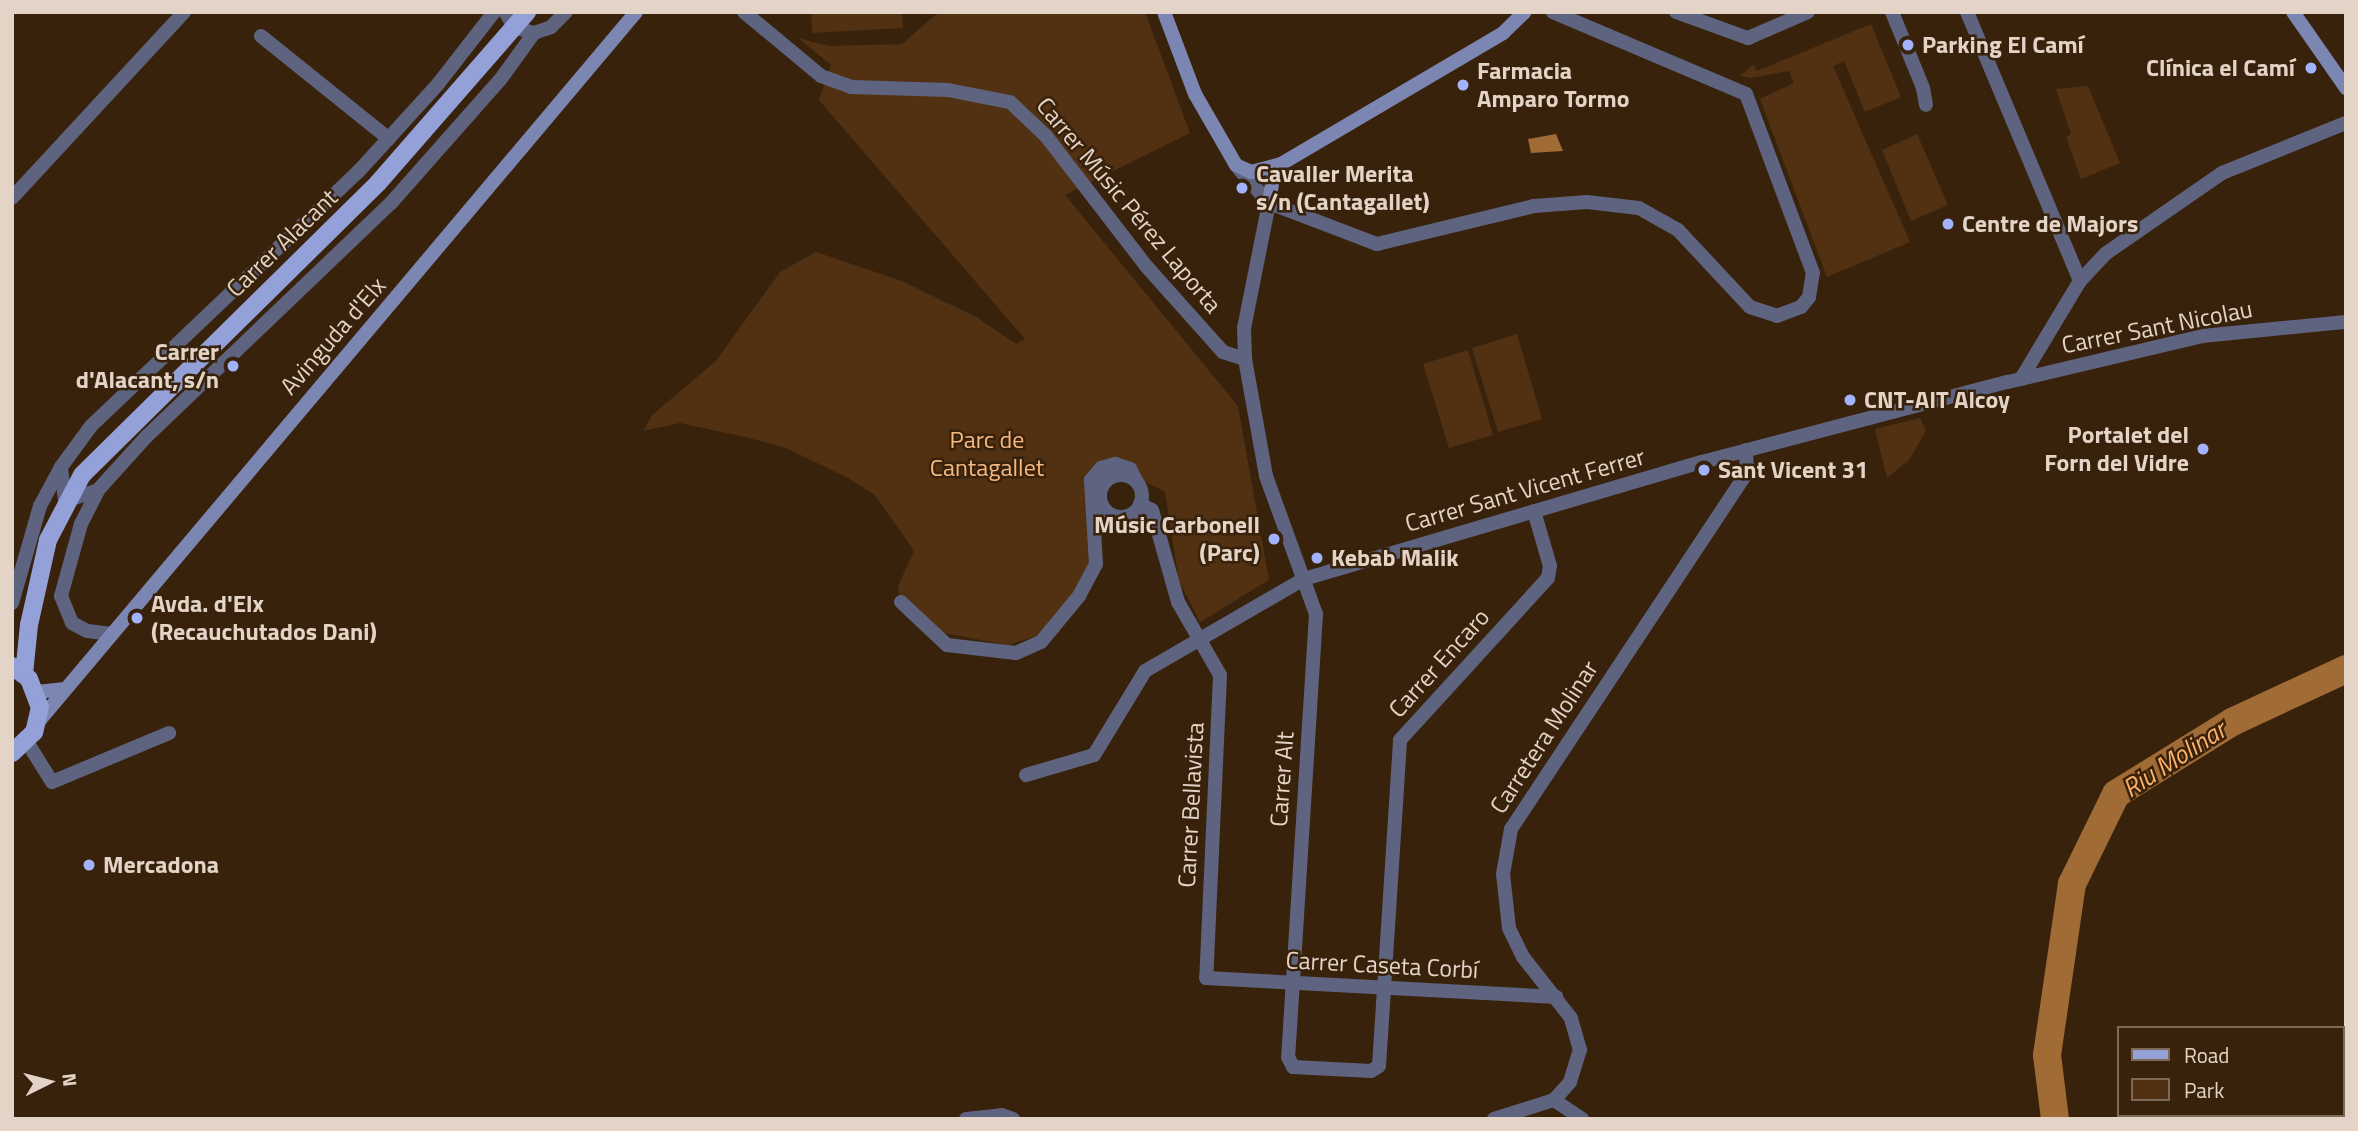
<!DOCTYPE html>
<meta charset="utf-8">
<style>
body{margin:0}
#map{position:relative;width:2358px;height:1131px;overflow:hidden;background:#38220c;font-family:"Titillium Web",sans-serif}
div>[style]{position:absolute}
.green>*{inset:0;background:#513112}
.water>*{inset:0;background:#a16b35}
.river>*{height:28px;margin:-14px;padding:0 14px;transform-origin:14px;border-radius:14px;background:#a16b35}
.street>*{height:14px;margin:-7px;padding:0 7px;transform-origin:7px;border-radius:7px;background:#5e6480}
.street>.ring{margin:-7px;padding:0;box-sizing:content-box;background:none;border:14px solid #5e6480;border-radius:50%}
.secondary>*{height:14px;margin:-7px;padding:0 7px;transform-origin:7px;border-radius:7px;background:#7c86b2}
.primary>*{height:18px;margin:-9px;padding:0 9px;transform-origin:9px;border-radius:9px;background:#94a0d8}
.dots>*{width:19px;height:19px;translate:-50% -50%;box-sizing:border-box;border:4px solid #38220c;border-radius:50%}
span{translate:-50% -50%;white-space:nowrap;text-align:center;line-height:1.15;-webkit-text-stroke:5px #38220c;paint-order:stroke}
.poi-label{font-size:24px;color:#e3d4c7;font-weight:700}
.left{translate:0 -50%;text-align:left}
.right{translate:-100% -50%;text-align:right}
.street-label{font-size:24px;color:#e3d4c7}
.park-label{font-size:24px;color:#f8b980}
.water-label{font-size:26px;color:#feb066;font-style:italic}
.frame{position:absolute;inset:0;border:14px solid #e3d4c7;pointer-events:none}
.legend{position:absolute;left:2117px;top:1026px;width:228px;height:91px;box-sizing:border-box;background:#38220c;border:2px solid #7c6957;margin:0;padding:9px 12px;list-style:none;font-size:21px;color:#e3d4c7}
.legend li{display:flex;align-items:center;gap:14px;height:35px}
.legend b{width:35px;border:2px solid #7c6957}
.north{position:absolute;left:14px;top:1047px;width:70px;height:70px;-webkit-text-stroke:5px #38220c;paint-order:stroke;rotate:84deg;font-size:19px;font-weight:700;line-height:28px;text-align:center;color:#e3d4c7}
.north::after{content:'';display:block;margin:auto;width:24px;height:32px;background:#e3d4c7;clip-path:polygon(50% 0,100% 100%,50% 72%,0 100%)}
</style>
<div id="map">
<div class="green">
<i style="clip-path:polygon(811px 12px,902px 12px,903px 28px,812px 33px)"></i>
<i style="clip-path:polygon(939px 12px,1145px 12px,1190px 133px,1065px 195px,1238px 406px,1269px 580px,1200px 622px,1179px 581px,1165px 492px,1120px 468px,1107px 470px,1096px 485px,1102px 536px,1091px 571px,1046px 633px,1008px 645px,938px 632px,901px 602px,898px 586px,914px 551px,875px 495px,848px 478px,786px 448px,745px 437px,680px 423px,643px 431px,652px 415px,716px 361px,780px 272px,816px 252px,902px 281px,978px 318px,1016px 344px,1025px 339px,819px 100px,831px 65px,798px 38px,829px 46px,902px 44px)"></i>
<i style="clip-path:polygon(1871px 24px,1901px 97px,1865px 112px,1844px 61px,1833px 66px,1910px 242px,1827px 277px,1760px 99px,1794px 83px,1789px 71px,1751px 78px,1740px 76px,1753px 65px,1757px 71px)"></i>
<i style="clip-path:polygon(2088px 86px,2120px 163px,2081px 179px,2066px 137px,2071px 134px,2056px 89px)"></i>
<i style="clip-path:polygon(1917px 134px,1948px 205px,1911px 221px,1882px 150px)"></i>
<i style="clip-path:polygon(1517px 334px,1542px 419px,1498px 432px,1472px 348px)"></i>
<i style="clip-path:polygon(1468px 350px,1493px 435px,1449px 448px,1423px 364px)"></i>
<i style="clip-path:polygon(1920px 418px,1926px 431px,1909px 460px,1887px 478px,1875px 429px)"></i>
</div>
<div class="water">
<i style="clip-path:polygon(1556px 134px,1563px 151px,1531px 153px,1528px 139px)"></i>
</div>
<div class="river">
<i style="left:2055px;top:1119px;width:64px;rotate:-97.1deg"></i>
<i style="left:2047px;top:1055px;width:173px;rotate:-81.7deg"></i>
<i style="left:2072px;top:884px;width:100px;rotate:-63.9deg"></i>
<i style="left:2116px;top:794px;width:137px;rotate:-31.8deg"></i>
<i style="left:2232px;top:722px;width:126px;rotate:-24.9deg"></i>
</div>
<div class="street">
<i style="left:744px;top:12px;width:100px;rotate:39.7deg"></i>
<i style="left:821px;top:76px;width:32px;rotate:20deg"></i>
<i style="left:851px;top:87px;width:97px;rotate:1.8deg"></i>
<i style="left:948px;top:90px;width:63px;rotate:11deg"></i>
<i style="left:1010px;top:102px;width:50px;rotate:43.4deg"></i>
<i style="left:1046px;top:136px;width:165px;rotate:52.4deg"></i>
<i style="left:1147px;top:267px;width:114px;rotate:48.2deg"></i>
<i style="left:1223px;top:352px;width:23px;rotate:18deg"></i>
<i style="left:1676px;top:12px;width:77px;rotate:19.9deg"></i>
<i style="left:1748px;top:38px;width:65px;rotate:-23.4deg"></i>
<i style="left:1892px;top:12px;width:82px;rotate:67.8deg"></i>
<i style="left:1923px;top:88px;width:17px;rotate:80deg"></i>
<i style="left:1967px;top:12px;width:292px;rotate:67.2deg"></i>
<i style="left:506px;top:13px;width:16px;rotate:60deg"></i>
<i style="left:514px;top:27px;width:21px;rotate:17deg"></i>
<i style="left:534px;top:33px;width:18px;rotate:-19deg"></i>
<i style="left:551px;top:27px;width:21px;rotate:-45deg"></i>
<i style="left:261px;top:36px;width:164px;rotate:38.8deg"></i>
<i style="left:1239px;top:169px;width:45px;rotate:48.6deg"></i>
<i style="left:12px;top:198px;width:253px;rotate:-47.2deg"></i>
<i style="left:1269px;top:203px;width:127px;rotate:101.3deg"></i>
<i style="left:1244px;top:328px;width:31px;rotate:88deg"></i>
<i style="left:1245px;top:359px;width:119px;rotate:79.8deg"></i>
<i style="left:1266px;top:476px;width:147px;rotate:70.1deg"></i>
<i style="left:1316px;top:614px;width:444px;rotate:93.6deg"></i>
<i style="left:1288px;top:1057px;width:11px;rotate:63deg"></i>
<i style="left:1293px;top:1067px;width:78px;rotate:2.9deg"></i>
<i style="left:1371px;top:1071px;width:9px;rotate:-32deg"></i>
<i style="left:1379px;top:1066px;width:327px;rotate:-86.3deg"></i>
<i style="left:1400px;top:740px;width:219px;rotate:-47.6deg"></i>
<i style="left:1548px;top:578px;width:12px;rotate:-81deg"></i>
<i style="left:1550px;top:566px;width:57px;rotate:-106.2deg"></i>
<i style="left:1269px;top:203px;width:116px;rotate:20.8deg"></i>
<i style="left:1377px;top:244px;width:162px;rotate:-13.6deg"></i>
<i style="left:1534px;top:206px;width:53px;rotate:-4.3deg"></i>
<i style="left:1587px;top:202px;width:52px;rotate:6.6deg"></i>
<i style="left:1639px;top:208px;width:45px;rotate:29.4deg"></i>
<i style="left:1678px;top:230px;width:105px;rotate:46.9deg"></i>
<i style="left:1750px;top:307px;width:28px;rotate:18deg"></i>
<i style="left:1777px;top:316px;width:26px;rotate:-21deg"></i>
<i style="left:1801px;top:307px;width:13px;rotate:-51deg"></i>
<i style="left:1809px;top:297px;width:24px;rotate:-81deg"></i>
<i style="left:1813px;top:273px;width:191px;rotate:-110.5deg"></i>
<i style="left:1746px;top:94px;width:210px;rotate:-157deg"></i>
<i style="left:2021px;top:379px;width:114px;rotate:-59deg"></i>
<i style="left:2080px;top:281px;width:37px;rotate:-47deg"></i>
<i style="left:2105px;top:254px;width:142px;rotate:-34.7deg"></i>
<i style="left:2222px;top:173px;width:134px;rotate:-22deg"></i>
<i style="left:61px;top:468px;width:33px;rotate:83deg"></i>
<i style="left:65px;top:501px;width:35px;rotate:-18deg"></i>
<i class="ring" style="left:1100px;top:475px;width:28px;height:28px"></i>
<i style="left:1140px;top:504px;width:13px;rotate:27deg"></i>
<i style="left:1152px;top:510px;width:96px;rotate:74.2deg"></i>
<i style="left:1178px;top:602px;width:84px;rotate:60.1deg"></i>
<i style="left:1220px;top:675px;width:303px;rotate:92.6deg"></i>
<i style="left:1206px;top:978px;width:351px;rotate:3.1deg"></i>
<i style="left:901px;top:602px;width:63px;rotate:43.1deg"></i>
<i style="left:947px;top:645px;width:69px;rotate:6.6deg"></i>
<i style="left:1016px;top:653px;width:27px;rotate:-24deg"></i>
<i style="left:1041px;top:642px;width:60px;rotate:-50.4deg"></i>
<i style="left:1079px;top:596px;width:36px;rotate:-62deg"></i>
<i style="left:1096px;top:564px;width:84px;rotate:-93.4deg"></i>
<i style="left:1091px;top:480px;width:16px;rotate:-50deg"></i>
<i style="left:1101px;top:468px;width:15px;rotate:-16deg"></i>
<i style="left:1115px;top:464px;width:16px;rotate:18deg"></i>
<i style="left:1130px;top:469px;width:15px;rotate:62deg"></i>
<i style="left:12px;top:603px;width:101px;rotate:-73.9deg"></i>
<i style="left:40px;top:506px;width:44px;rotate:-61.7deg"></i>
<i style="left:61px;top:467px;width:51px;rotate:-53.8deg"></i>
<i style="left:91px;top:426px;width:369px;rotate:-43.6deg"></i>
<i style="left:358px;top:172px;width:119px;rotate:-47.7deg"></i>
<i style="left:438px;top:84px;width:91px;rotate:-52.1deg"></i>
<i style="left:112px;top:634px;width:25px;rotate:-173deg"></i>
<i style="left:87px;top:631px;width:17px;rotate:-152deg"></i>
<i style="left:72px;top:623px;width:29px;rotate:-112deg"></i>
<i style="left:61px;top:596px;width:75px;rotate:-74.5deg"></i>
<i style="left:81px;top:524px;width:38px;rotate:-63deg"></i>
<i style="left:98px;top:490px;width:72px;rotate:-47.8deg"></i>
<i style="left:146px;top:437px;width:339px;rotate:-43.7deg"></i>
<i style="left:391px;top:203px;width:164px;rotate:-48.5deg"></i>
<i style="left:500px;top:80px;width:58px;rotate:-54.1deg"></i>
<i style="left:27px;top:742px;width:47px;rotate:58deg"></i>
<i style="left:52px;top:782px;width:127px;rotate:-22.7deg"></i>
<i style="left:1026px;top:775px;width:71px;rotate:-16.4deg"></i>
<i style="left:1094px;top:755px;width:98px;rotate:-58.7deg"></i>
<i style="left:1145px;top:671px;width:184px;rotate:-30.1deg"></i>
<i style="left:1304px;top:579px;width:415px;rotate:-16.4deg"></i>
<i style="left:1702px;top:462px;width:316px;rotate:-14.7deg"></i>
<i style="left:2008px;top:382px;width:199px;rotate:-13.3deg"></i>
<i style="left:2202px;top:336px;width:145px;rotate:-5.6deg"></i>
<i style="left:1554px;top:1100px;width:34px;rotate:34deg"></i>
<i style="left:966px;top:1119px;width:36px;rotate:-6deg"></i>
<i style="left:1002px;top:1115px;width:12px;rotate:20deg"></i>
<i style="left:1494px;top:1119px;width:63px;rotate:-17.6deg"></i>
<i style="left:1554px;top:1100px;width:24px;rotate:-48deg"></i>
<i style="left:1570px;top:1082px;width:34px;rotate:-73deg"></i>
<i style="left:1580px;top:1050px;width:33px;rotate:-106deg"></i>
<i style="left:1571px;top:1018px;width:78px;rotate:-128.2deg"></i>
<i style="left:1523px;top:957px;width:32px;rotate:-116deg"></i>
<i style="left:1509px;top:928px;width:54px;rotate:-96.3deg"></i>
<i style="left:1503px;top:874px;width:46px;rotate:-79.9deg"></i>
<i style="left:1511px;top:829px;width:428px;rotate:-56.5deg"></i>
<i style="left:1747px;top:472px;width:22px;rotate:-93deg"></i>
</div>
<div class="secondary">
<i style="left:1164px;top:12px;width:88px;rotate:69.3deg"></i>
<i style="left:1195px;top:94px;width:82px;rotate:60deg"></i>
<i style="left:1236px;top:165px;width:17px;rotate:25deg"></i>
<i style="left:1251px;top:172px;width:31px;rotate:-15deg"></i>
<i style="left:2293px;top:12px;width:93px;rotate:55.1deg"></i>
<i style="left:1269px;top:203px;width:25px;rotate:-81deg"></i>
<i style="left:1273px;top:178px;width:16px;rotate:-60deg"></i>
<i style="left:1281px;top:164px;width:258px;rotate:-30.5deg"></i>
<i style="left:1503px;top:33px;width:30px;rotate:-44deg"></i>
<i style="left:37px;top:692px;width:28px;rotate:-6deg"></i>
<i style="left:39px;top:721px;width:927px;rotate:-49.9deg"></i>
</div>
<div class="primary">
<i style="left:12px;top:666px;width:21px;rotate:37deg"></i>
<i style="left:29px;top:679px;width:30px;rotate:69deg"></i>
<i style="left:40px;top:707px;width:26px;rotate:103deg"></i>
<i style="left:34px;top:732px;width:30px;rotate:136deg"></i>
<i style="left:24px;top:674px;width:49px;rotate:-84.2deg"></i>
<i style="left:29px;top:625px;width:87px;rotate:-77.4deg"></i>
<i style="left:48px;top:540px;width:73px;rotate:-62.4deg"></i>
<i style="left:82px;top:475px;width:416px;rotate:-44.6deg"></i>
<i style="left:378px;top:183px;width:227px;rotate:-48.9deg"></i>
</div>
<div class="dots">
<i style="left:1908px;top:45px;background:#a3b2fd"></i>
<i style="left:2311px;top:68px;background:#a3b2fd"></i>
<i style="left:1463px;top:85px;background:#a3b2fd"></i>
<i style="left:1242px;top:188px;background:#a3b2fd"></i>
<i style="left:1948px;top:224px;background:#a3b2fd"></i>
<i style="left:233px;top:366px;background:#a3b2fd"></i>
<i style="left:1850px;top:400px;background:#a3b2fd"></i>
<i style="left:2203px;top:449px;background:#a3b2fd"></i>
<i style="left:1704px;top:470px;background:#a3b2fd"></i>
<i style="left:1274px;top:539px;background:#a3b2fd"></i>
<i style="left:1317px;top:558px;background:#a3b2fd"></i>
<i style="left:137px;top:618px;background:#a3b2fd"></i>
<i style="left:89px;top:865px;background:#a3b2fd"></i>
</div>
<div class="poi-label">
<span class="left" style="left:1922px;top:45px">Parking El Camí</span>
<span class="right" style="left:2295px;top:68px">Clínica el Camí</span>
<span class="left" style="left:1477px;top:85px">Farmacia<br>Amparo Tormo</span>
<span class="left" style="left:1256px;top:188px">Cavaller Merita<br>s/n (Cantagallet)</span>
<span class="left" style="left:1962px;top:224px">Centre de Majors</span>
<span class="right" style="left:219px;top:366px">Carrer<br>d'Alacant, s/n</span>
<span class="left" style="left:1864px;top:400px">CNT-AIT Alcoy</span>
<span class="right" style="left:2189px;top:449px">Portalet del<br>Forn del Vidre</span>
<span class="left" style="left:1718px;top:470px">Sant Vicent 31</span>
<span class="right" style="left:1260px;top:539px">Músic Carbonell<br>(Parc)</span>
<span class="left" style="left:1331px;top:558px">Kebab Malik</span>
<span class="left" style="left:151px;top:618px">Avda. d'Elx<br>(Recauchutados Dani)</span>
<span class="left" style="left:103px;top:865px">Mercadona</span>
</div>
<div class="street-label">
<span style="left:1129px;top:205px;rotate:50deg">Carrer Músic Pérez Laporta</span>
<span style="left:282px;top:243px;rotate:-44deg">Carrer Alacant</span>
<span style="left:2157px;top:327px;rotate:-11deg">Carrer Sant Nicolau</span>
<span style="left:333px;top:336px;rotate:-49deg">Avinguda d'Elx</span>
<span style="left:1525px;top:490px;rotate:-16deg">Carrer Sant Vicent Ferrer</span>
<span style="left:1439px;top:663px;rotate:-48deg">Carrer Encaro</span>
<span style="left:1544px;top:737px;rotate:-57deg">Carretera Molinar</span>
<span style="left:1282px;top:779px;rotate:-86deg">Carrer Alt</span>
<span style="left:1191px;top:805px;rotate:-87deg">Carrer Bellavista</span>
<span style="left:1382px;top:965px;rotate:3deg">Carrer Caseta Corbí</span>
</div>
<div class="park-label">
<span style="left:987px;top:454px">Parc de<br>Cantagallet</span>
</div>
<div class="water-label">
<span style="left:2174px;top:759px;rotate:-33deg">Riu Molinar</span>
</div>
<div class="frame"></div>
<ul class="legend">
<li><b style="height:9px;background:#94a0d8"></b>Road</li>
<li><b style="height:19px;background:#513112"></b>Park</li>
</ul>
<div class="north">N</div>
</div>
